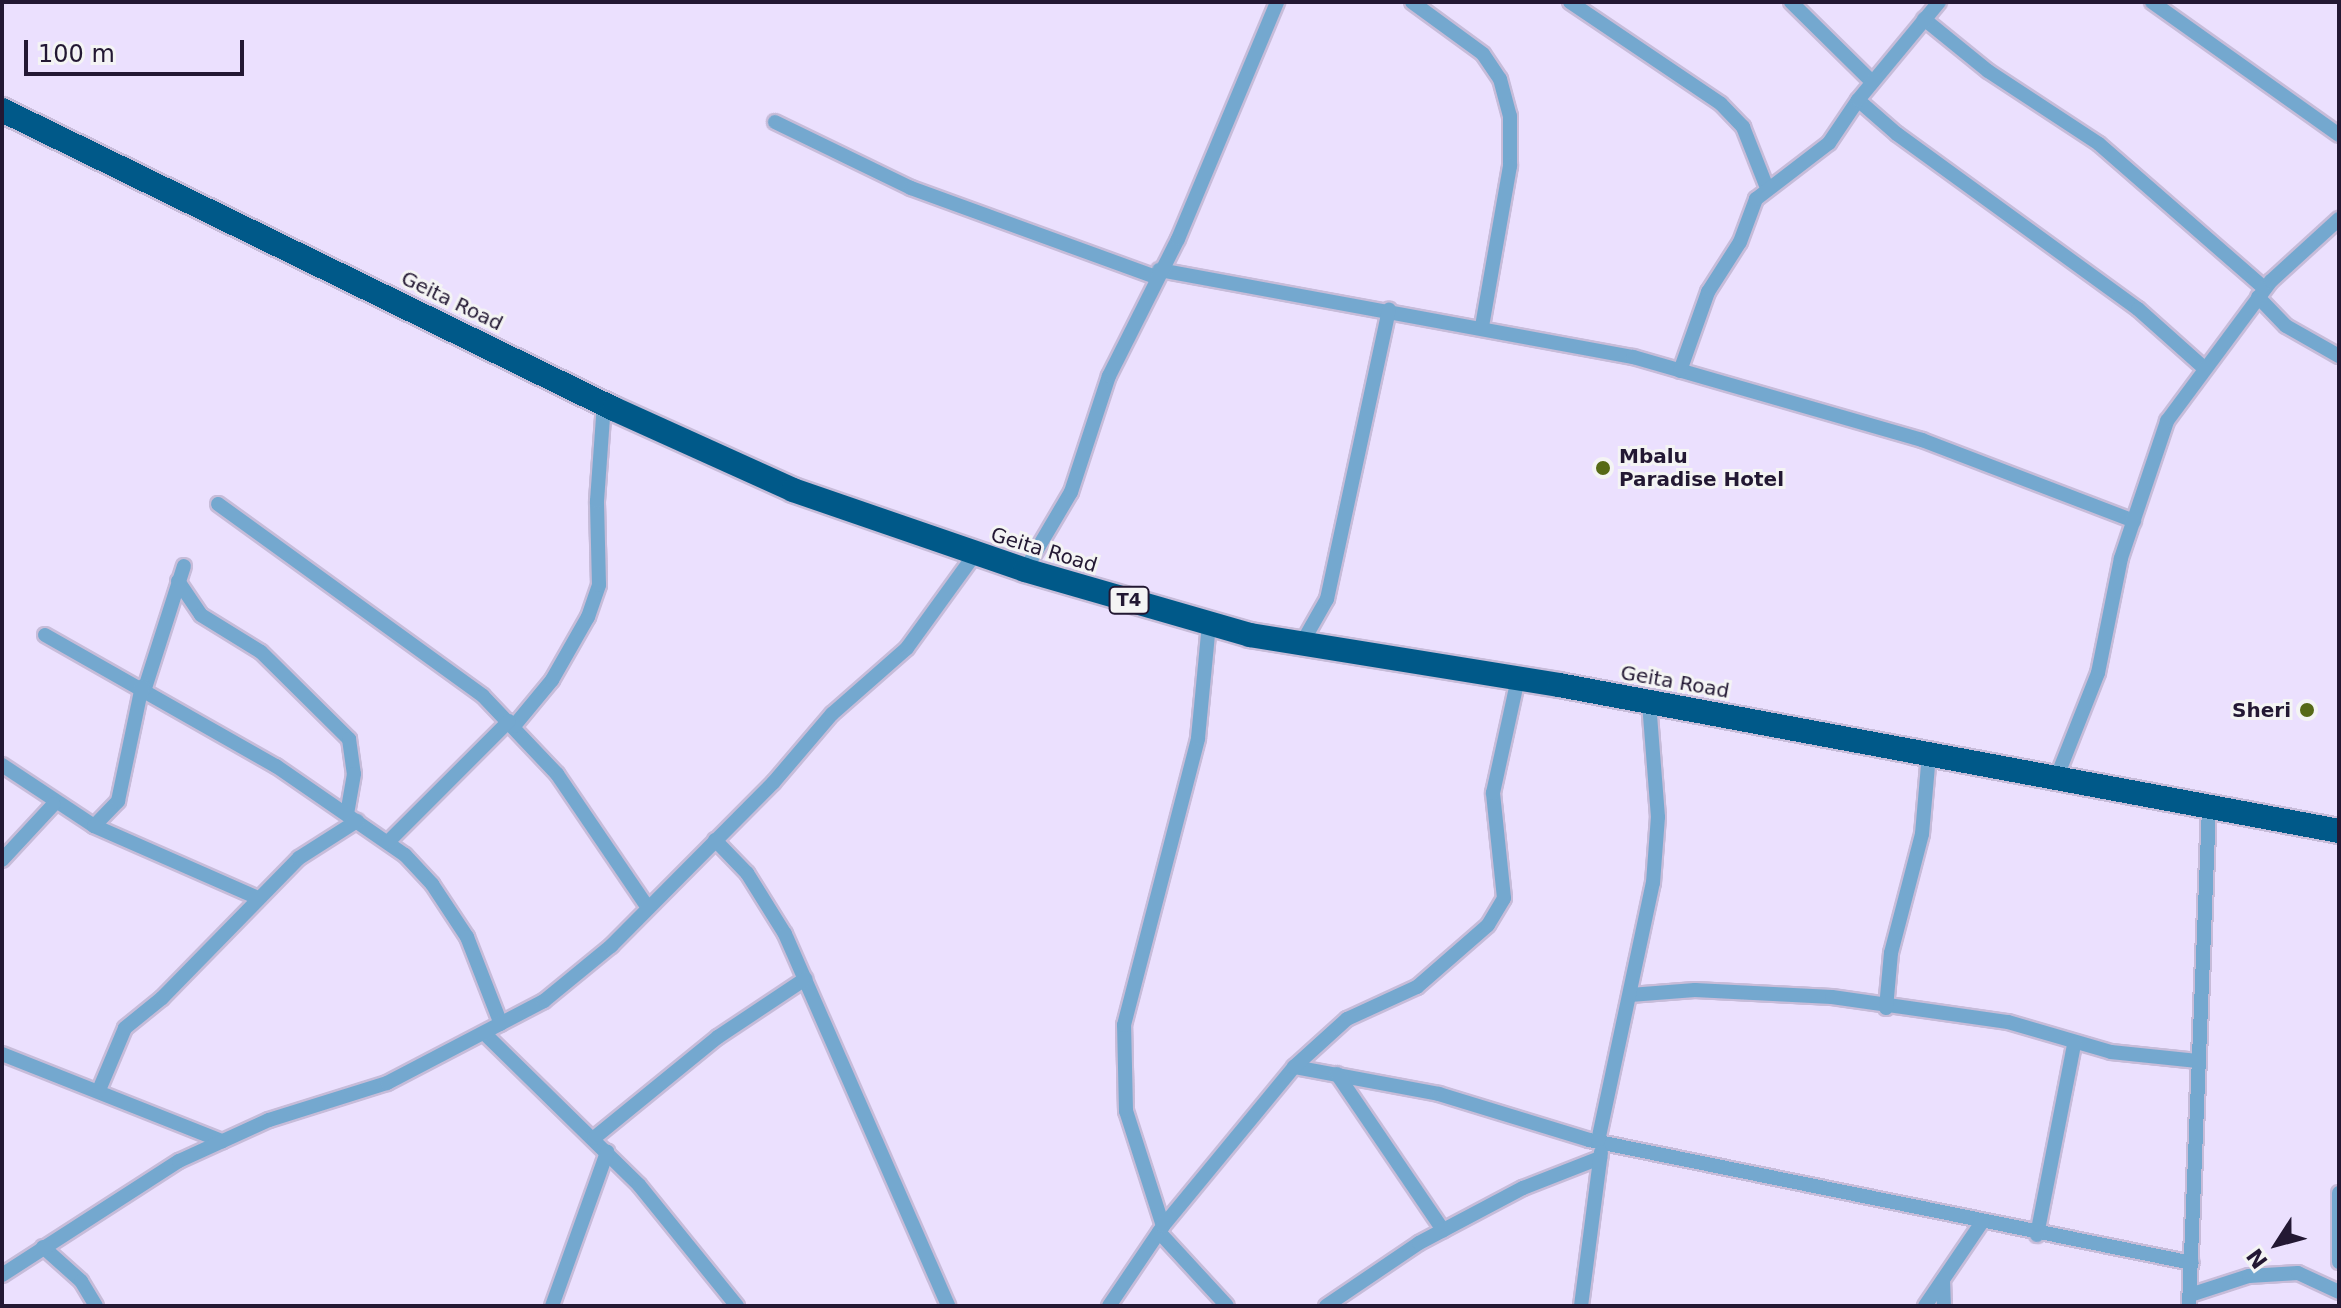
<!DOCTYPE html>
<style>
body{margin:0}
#map{position:relative;width:2341px;height:1308px;overflow:hidden;background:#ebe0fe;font-family:"DejaVu Sans",sans-serif}
div>[style]{position:absolute}
.roads{filter:drop-shadow(2px 0 #c7bcd9) drop-shadow(-2px 0 #c7bcd9) drop-shadow(0 2px #c7bcd9) drop-shadow(0 -2px #c7bcd9)}
.street>*{height:14px;margin:-7px;padding:0 7px;transform-origin:7px;border-radius:7px;background:#74a8cf}
.highway>*{height:24px;margin:-12px;padding:0 12px;transform-origin:12px;border-radius:12px;background:#005989}
.dots>*{width:22px;height:22px;translate:-50% -50%;box-sizing:border-box;border:4px solid #f4f4f4;border-radius:50%}
span{translate:-50% -50%;white-space:nowrap;text-align:center;line-height:1.15;-webkit-text-stroke:6px #f4f4f4;paint-order:stroke}
.shield-label span{padding:2px 6px;background:#f4f4f4;border:2px solid;border-radius:6px;-webkit-text-stroke-width:0}
.shield-label{font-size:18px;color:#231833;font-weight:700}
.street-label{font-size:20px;color:#231833}
.poi-label{font-size:20px;color:#231833;font-weight:700}
.left{translate:0 -50%;text-align:left}
.right{translate:-100% -50%;text-align:right}
.frame{position:absolute;inset:0;border:4px solid #231833;pointer-events:none}
.north{position:absolute;left:2237px;top:1204px;width:80px;height:80px;-webkit-text-stroke:6px #f4f4f4;paint-order:stroke;rotate:234deg;font-size:22px;font-weight:700;line-height:32px;text-align:center;color:#231833}
.north::after{content:'';display:block;margin:auto;width:28px;height:36px;background:#231833;clip-path:polygon(50% 0,100% 100%,50% 72%,0 100%)}
.scale{position:absolute;left:24px;top:40px;width:220px;height:36px;box-sizing:border-box;border:4px solid #231833;border-top:0;padding-left:10px;font-size:24px;line-height:28px;white-space:nowrap;color:#231833;-webkit-text-stroke:6px #f4f4f4;paint-order:stroke}
</style>
<div id="map">
<div class="roads">
<div class="street">
<i style="left:1412px;top:2px;width:88px;rotate:36.2deg"></i>
<i style="left:1483px;top:54px;width:30px;rotate:56deg"></i>
<i style="left:1500px;top:79px;width:38px;rotate:75deg"></i>
<i style="left:1510px;top:116px;width:50px;rotate:90deg"></i>
<i style="left:1510px;top:166px;width:162px;rotate:99.9deg"></i>
<i style="left:1570px;top:2px;width:182px;rotate:34deg"></i>
<i style="left:1721px;top:104px;width:32px;rotate:46deg"></i>
<i style="left:1743px;top:127px;width:66px;rotate:68.5deg"></i>
<i style="left:1791px;top:2px;width:114px;rotate:44.6deg"></i>
<i style="left:2152px;top:2px;width:229px;rotate:35.4deg"></i>
<i style="left:1924px;top:19px;width:82px;rotate:39.1deg"></i>
<i style="left:1988px;top:71px;width:133px;rotate:33.3deg"></i>
<i style="left:2099px;top:144px;width:220px;rotate:41.1deg"></i>
<i style="left:1858px;top:100px;width:52px;rotate:41.1deg"></i>
<i style="left:1897px;top:134px;width:298px;rotate:36deg"></i>
<i style="left:2138px;top:309px;width:89px;rotate:41.8deg"></i>
<i style="left:775px;top:122px;width:151px;rotate:25.9deg"></i>
<i style="left:911px;top:188px;width:261px;rotate:20deg"></i>
<i style="left:1159px;top:270px;width:482px;rotate:10.4deg"></i>
<i style="left:1633px;top:357px;width:301px;rotate:16deg"></i>
<i style="left:1922px;top:440px;width:227px;rotate:20.9deg"></i>
<i style="left:2258px;top:297px;width:40px;rotate:46deg"></i>
<i style="left:2286px;top:326px;width:61px;rotate:29.5deg"></i>
<i style="left:1680px;top:371px;width:84px;rotate:-70.5deg"></i>
<i style="left:1708px;top:292px;width:59px;rotate:-57.4deg"></i>
<i style="left:1740px;top:242px;width:46px;rotate:-69.6deg"></i>
<i style="left:1756px;top:199px;width:92px;rotate:-37.5deg"></i>
<i style="left:1829px;top:143px;width:52px;rotate:-56deg"></i>
<i style="left:1858px;top:100px;width:127px;rotate:-50.4deg"></i>
<i style="left:218px;top:504px;width:327px;rotate:35.9deg"></i>
<i style="left:483px;top:696px;width:108px;rotate:46.5deg"></i>
<i style="left:557px;top:774px;width:162px;rotate:55.8deg"></i>
<i style="left:1025px;top:570px;width:91px;rotate:-59.5deg"></i>
<i style="left:1071px;top:492px;width:122px;rotate:-71.9deg"></i>
<i style="left:1109px;top:376px;width:153px;rotate:-63.3deg"></i>
<i style="left:1178px;top:239px;width:257px;rotate:-67.3deg"></i>
<i style="left:178px;top:581px;width:41px;rotate:55.9deg"></i>
<i style="left:201px;top:615px;width:70px;rotate:31.7deg"></i>
<i style="left:261px;top:652px;width:124px;rotate:44.7deg"></i>
<i style="left:349px;top:739px;width:35px;rotate:82deg"></i>
<i style="left:354px;top:774px;width:41px;rotate:99.9deg"></i>
<i style="left:45px;top:635px;width:266px;rotate:29.6deg"></i>
<i style="left:276px;top:766px;width:157px;rotate:34.6deg"></i>
<i style="left:405px;top:855px;width:40px;rotate:47deg"></i>
<i style="left:432px;top:884px;width:64px;rotate:56.6deg"></i>
<i style="left:467px;top:937px;width:93px;rotate:68.7deg"></i>
<i style="left:1302px;top:643px;width:51px;rotate:-60.4deg"></i>
<i style="left:1327px;top:599px;width:296px;rotate:-77.9deg"></i>
<i style="left:145px;top:688px;width:128px;rotate:-72.3deg"></i>
<i style="left:514px;top:726px;width:60px;rotate:-50.4deg"></i>
<i style="left:552px;top:680px;width:73px;rotate:-60.3deg"></i>
<i style="left:588px;top:617px;width:34px;rotate:-71deg"></i>
<i style="left:599px;top:585px;width:84px;rotate:-91.4deg"></i>
<i style="left:597px;top:501px;width:97px;rotate:-85.9deg"></i>
<i style="left:2px;top:765px;width:110px;rotate:33.5deg"></i>
<i style="left:94px;top:826px;width:177px;rotate:23.7deg"></i>
<i style="left:2056px;top:779px;width:114px;rotate:-68.4deg"></i>
<i style="left:2098px;top:673px;width:117px;rotate:-78.7deg"></i>
<i style="left:2121px;top:558px;width:145px;rotate:-71.4deg"></i>
<i style="left:2167px;top:421px;width:174px;rotate:-53.4deg"></i>
<i style="left:2271px;top:281px;width:92px;rotate:-42.4deg"></i>
<i style="left:94px;top:826px;width:35px;rotate:-46deg"></i>
<i style="left:118px;top:801px;width:117px;rotate:-78.2deg"></i>
<i style="left:715px;top:840px;width:46px;rotate:45.9deg"></i>
<i style="left:747px;top:873px;width:72px;rotate:58.1deg"></i>
<i style="left:785px;top:934px;width:406px;rotate:66.3deg"></i>
<i style="left:388px;top:842px;width:171px;rotate:-45deg"></i>
<i style="left:2px;top:860px;width:76px;rotate:-47.1deg"></i>
<i style="left:1630px;top:995px;width:65px;rotate:-4.4deg"></i>
<i style="left:1695px;top:990px;width:137px;rotate:2.9deg"></i>
<i style="left:1832px;top:997px;width:178px;rotate:8.1deg"></i>
<i style="left:2008px;top:1022px;width:107px;rotate:16.2deg"></i>
<i style="left:2111px;top:1052px;width:87px;rotate:5.9deg"></i>
<i style="left:1886px;top:1008px;width:55px;rotate:-84.8deg"></i>
<i style="left:1891px;top:953px;width:123px;rotate:-75.4deg"></i>
<i style="left:1922px;top:834px;width:80px;rotate:-85deg"></i>
<i style="left:485px;top:1034px;width:216px;rotate:44.4deg"></i>
<i style="left:639px;top:1185px;width:156px;rotate:51deg"></i>
<i style="left:2px;top:1054px;width:237px;rotate:21.6deg"></i>
<i style="left:1294px;top:1067px;width:147px;rotate:10.5deg"></i>
<i style="left:1439px;top:1094px;width:157px;rotate:17deg"></i>
<i style="left:1589px;top:1140px;width:615px;rotate:11.53deg"></i>
<i style="left:1337px;top:1074px;width:189px;rotate:55.8deg"></i>
<i style="left:99px;top:1090px;width:67px;rotate:-67.2deg"></i>
<i style="left:125px;top:1028px;width:48px;rotate:-39deg"></i>
<i style="left:162px;top:998px;width:196px;rotate:-45.6deg"></i>
<i style="left:299px;top:858px;width:69px;rotate:-32.5deg"></i>
<i style="left:594px;top:1138px;width:160px;rotate:-39.2deg"></i>
<i style="left:718px;top:1037px;width:105px;rotate:-33.7deg"></i>
<i style="left:1598px;top:1141px;width:264px;rotate:-78deg"></i>
<i style="left:1653px;top:883px;width:66px;rotate:-85.7deg"></i>
<i style="left:1658px;top:817px;width:115px;rotate:-94.5deg"></i>
<i style="left:2339px;top:1193px;width:69px;rotate:90deg"></i>
<i style="left:1163px;top:1226px;width:121px;rotate:-107.8deg"></i>
<i style="left:1126px;top:1111px;width:86px;rotate:-91.3deg"></i>
<i style="left:1124px;top:1025px;width:296px;rotate:-75.5deg"></i>
<i style="left:1198px;top:738px;width:116px;rotate:-84.5deg"></i>
<i style="left:1159px;top:1232px;width:100px;rotate:47.4deg"></i>
<i style="left:2037px;top:1235px;width:195px;rotate:-79deg"></i>
<i style="left:43px;top:1247px;width:51px;rotate:41.8deg"></i>
<i style="left:81px;top:1281px;width:29px;rotate:59deg"></i>
<i style="left:2px;top:1275px;width:211px;rotate:-32.8deg"></i>
<i style="left:179px;top:1161px;width:99px;rotate:-24.5deg"></i>
<i style="left:269px;top:1120px;width:124px;rotate:-17.4deg"></i>
<i style="left:387px;top:1083px;width:177px;rotate:-27.6deg"></i>
<i style="left:544px;top:1001px;width:87px;rotate:-39.4deg"></i>
<i style="left:611px;top:946px;width:230px;rotate:-45.2deg"></i>
<i style="left:773px;top:783px;width:91px;rotate:-49.5deg"></i>
<i style="left:832px;top:714px;width:100px;rotate:-41.3deg"></i>
<i style="left:907px;top:648px;width:116px;rotate:-54.1deg"></i>
<i style="left:1943px;top:1280px;width:26px;rotate:88deg"></i>
<i style="left:2190px;top:1295px;width:62px;rotate:-17.9deg"></i>
<i style="left:2249px;top:1276px;width:49px;rotate:-3.5deg"></i>
<i style="left:2298px;top:1273px;width:45px;rotate:24.9deg"></i>
<i style="left:552px;top:1306px;width:164px;rotate:-70.3deg"></i>
<i style="left:1109px;top:1306px;width:97px;rotate:-56deg"></i>
<i style="left:1163px;top:1226px;width:206px;rotate:-50.5deg"></i>
<i style="left:1294px;top:1067px;width:72px;rotate:-42.2deg"></i>
<i style="left:1347px;top:1019px;width:77px;rotate:-24.6deg"></i>
<i style="left:1417px;top:987px;width:94px;rotate:-41.1deg"></i>
<i style="left:1488px;top:925px;width:31px;rotate:-59deg"></i>
<i style="left:1504px;top:898px;width:106px;rotate:-96deg"></i>
<i style="left:1493px;top:793px;width:118px;rotate:-77.7deg"></i>
<i style="left:1326px;top:1306px;width:112px;rotate:-34.1deg"></i>
<i style="left:1419px;top:1243px;width:118px;rotate:-27.9deg"></i>
<i style="left:1523px;top:1188px;width:83px;rotate:-21.3deg"></i>
<i style="left:1581px;top:1306px;width:155px;rotate:-82.6deg"></i>
<i style="left:1925px;top:1306px;width:102px;rotate:-55.8deg"></i>
<i style="left:2189px;top:1306px;width:499px;rotate:-87.7deg"></i>
</div>
<div class="highway">
<i style="left:2px;top:110px;width:681px;rotate:26.04deg"></i>
<i style="left:614px;top:409px;width:196px;rotate:24.3deg"></i>
<i style="left:793px;top:490px;width:245px;rotate:19deg"></i>
<i style="left:1025px;top:570px;width:234px;rotate:16.1deg"></i>
<i style="left:1250px;top:635px;width:313px;rotate:9.2deg"></i>
<i style="left:1559px;top:685px;width:794px;rotate:10.6deg"></i>
</div>
</div>
<div class="dots">
<i style="left:1603px;top:468px;background:#566916"></i>
<i style="left:2307px;top:710px;background:#566916"></i>
</div>
<div class="shield-label">
<span style="left:1129px;top:600px">T4</span>
</div>
<div class="street-label">
<span style="left:452px;top:301px;rotate:26deg">Geita Road</span>
<span style="left:1044px;top:550px;rotate:17deg">Geita Road</span>
<span style="left:1675px;top:682px;rotate:10deg">Geita Road</span>
</div>
<div class="poi-label">
<span class="left" style="left:1619px;top:468px">Mbalu<br>Paradise Hotel</span>
<span class="right" style="left:2291px;top:710px">Sheri</span>
</div>
<div class="frame"></div>
<div class="north">N</div>
<div class="scale">100 m</div>
</div>
